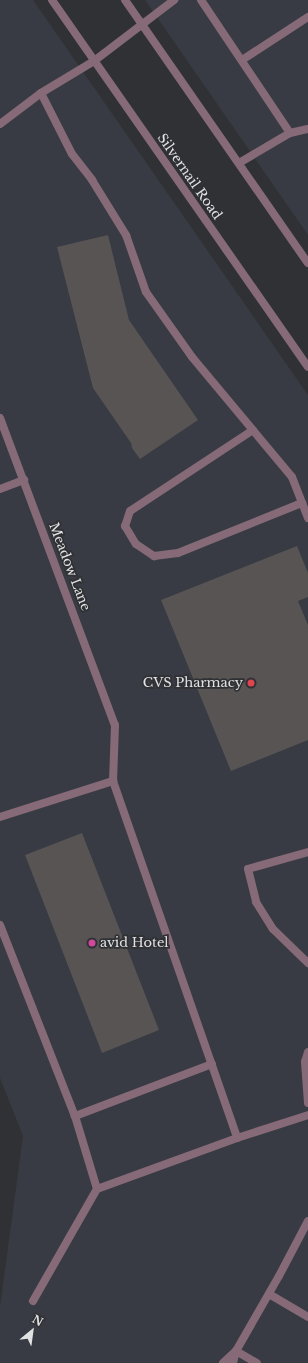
<!DOCTYPE html>
<style>
body{margin:0}
#map{position:relative;width:308px;height:1363px;overflow:hidden;background:#303134;font-family:"Libre Baskerville",serif}
div>[style]{position:absolute}
.built>*{inset:0;background:#383b43}
.building>*{inset:0;background:#575453}
.service>*{height:8px;margin:-4px;padding:0 4px;transform-origin:4px;border-radius:4px;background:#866a77}
.minor>*{height:8px;margin:-4px;padding:0 4px;transform-origin:4px;border-radius:4px;background:#866a77}
.tertiary>*{height:8px;margin:-4px;padding:0 4px;transform-origin:4px;border-radius:4px;background:#866a77}
.dots>*{width:11px;height:11px;translate:-50% -50%;box-sizing:border-box;border:2px solid #303134;border-radius:50%}
span{translate:-50% -50%;white-space:nowrap;text-align:center;line-height:1.15;-webkit-text-stroke:3.5px #303134;paint-order:stroke}
.street-label{font-size:13px;color:#e1e2e4}
.poi-label{font-size:13px;color:#e1e2e4}
.right{translate:-100% -50%;text-align:right}
.left{translate:0 -50%;text-align:left}
.north{position:absolute;left:12px;top:1311px;width:40px;height:40px;-webkit-text-stroke:3px #303134;paint-order:stroke;rotate:29deg;font-size:11px;font-weight:700;line-height:16px;text-align:center;color:#e1e2e4}
.north::after{content:'';display:block;margin:auto;width:14px;height:18px;background:#e1e2e4;clip-path:polygon(50% 0,100% 100%,50% 72%,0 100%)}
</style>
<div id="map">
<div class="built">
<i style="clip-path:polygon(0 0,33px 0,308px 395px,308px 1363px,0 1363px,0 1307px,23px 1136px,0 1078px)"></i>
<i style="clip-path:polygon(145px 0,308px 0,308px 235px)"></i>
</div>
<div class="building">
<i style="clip-path:polygon(108px 235px,129px 320px,198px 420px,140px 459px,132px 448px,131px 443px,93px 388px,57px 247px)"></i>
<i style="clip-path:polygon(297px 546px,308px 573px,308px 597px,298px 601px,308px 625px,308px 740px,231px 771px,161px 600px)"></i>
<i style="clip-path:polygon(82px 833px,159px 1030px,102px 1053px,25px 855px)"></i>
</div>
<div class="service">
<i style="left:201px;top:0;width:160px;rotate:56.2deg"></i>
<i style="left:242px;top:60px;width:79px;rotate:-33.1deg"></i>
<i style="left:41px;top:93px;width:68px;rotate:63.1deg"></i>
<i style="left:72px;top:154px;width:33px;rotate:52deg"></i>
<i style="left:92px;top:180px;width:65px;rotate:58.3deg"></i>
<i style="left:126px;top:235px;width:60px;rotate:70.7deg"></i>
<i style="left:146px;top:292px;width:80px;rotate:54.7deg"></i>
<i style="left:192px;top:357px;width:156px;rotate:50.2deg"></i>
<i style="left:292px;top:477px;width:44px;rotate:68.7deg"></i>
<i style="left:0;top:124px;width:51px;rotate:-37.1deg"></i>
<i style="left:41px;top:93px;width:62px;rotate:-31.1deg"></i>
<i style="left:94px;top:61px;width:101px;rotate:-37.3deg"></i>
<i style="left:239px;top:163px;width:59px;rotate:-30.5deg"></i>
<i style="left:290px;top:133px;width:18px;rotate:-13deg"></i>
<i style="left:253px;top:430px;width:147px;rotate:146.6deg"></i>
<i style="left:130px;top:511px;width:16px;rotate:108deg"></i>
<i style="left:125px;top:526px;width:21px;rotate:59deg"></i>
<i style="left:136px;top:544px;width:22px;rotate:34deg"></i>
<i style="left:154px;top:556px;width:24px;rotate:-7deg"></i>
<i style="left:178px;top:553px;width:134px;rotate:-22deg"></i>
<i style="left:0;top:489px;width:26px;rotate:-21deg"></i>
<i style="left:115px;top:725px;width:56px;rotate:92deg"></i>
<i style="left:113px;top:781px;width:378px;rotate:70.8deg"></i>
<i style="left:237px;top:1138px;width:75px;rotate:-17.9deg"></i>
<i style="left:0;top:817px;width:119px;rotate:-17.7deg"></i>
<i style="left:308px;top:852px;width:62px;rotate:164.2deg"></i>
<i style="left:248px;top:869px;width:34px;rotate:76deg"></i>
<i style="left:256px;top:902px;width:32px;rotate:58deg"></i>
<i style="left:273px;top:929px;width:49px;rotate:44.2deg"></i>
<i style="left:0;top:925px;width:205px;rotate:68.6deg"></i>
<i style="left:212px;top:1064px;width:147px;rotate:159.2deg"></i>
<i style="left:75px;top:1116px;width:76px;rotate:73.2deg"></i>
<i style="left:97px;top:1189px;width:149px;rotate:-20deg"></i>
<i style="left:269px;top:1294px;width:45px;rotate:30.5deg"></i>
<i style="left:33px;top:1301px;width:129px;rotate:-60.3deg"></i>
<i style="left:236px;top:1351px;width:24px;rotate:30deg"></i>
<i style="left:223px;top:1363px;width:18px;rotate:-43deg"></i>
<i style="left:233px;top:1363px;width:12px;rotate:-76deg"></i>
<i style="left:236px;top:1351px;width:86px;rotate:-60.2deg"></i>
<i style="left:279px;top:1276px;width:62px;rotate:-62.2deg"></i>
</div>
<div class="minor">
<i style="left:0;top:418px;width:328px;rotate:69.5deg"></i>
<i style="left:308px;top:1052px;width:10px;rotate:107deg"></i>
<i style="left:305px;top:1062px;width:41px;rotate:85.8deg"></i>
</div>
<div class="tertiary">
<i style="left:52px;top:0;width:447px;rotate:55.1deg"></i>
<i style="left:125px;top:0;width:320px;rotate:55.2deg"></i>
</div>
<div class="dots">
<i style="left:251px;top:683px;background:#e0444e"></i>
<i style="left:92px;top:943px;background:#d1479c"></i>
</div>
<div class="street-label">
<span style="left:189px;top:177px;rotate:55deg">Silvernail Road</span>
<span style="left:69px;top:567px;rotate:69deg">Meadow Lane</span>
</div>
<div class="poi-label">
<span class="right" style="left:243px;top:683px">CVS Pharmacy</span>
<span class="left" style="left:100px;top:943px">avid Hotel</span>
</div>
<div class="north">N</div>
</div>
